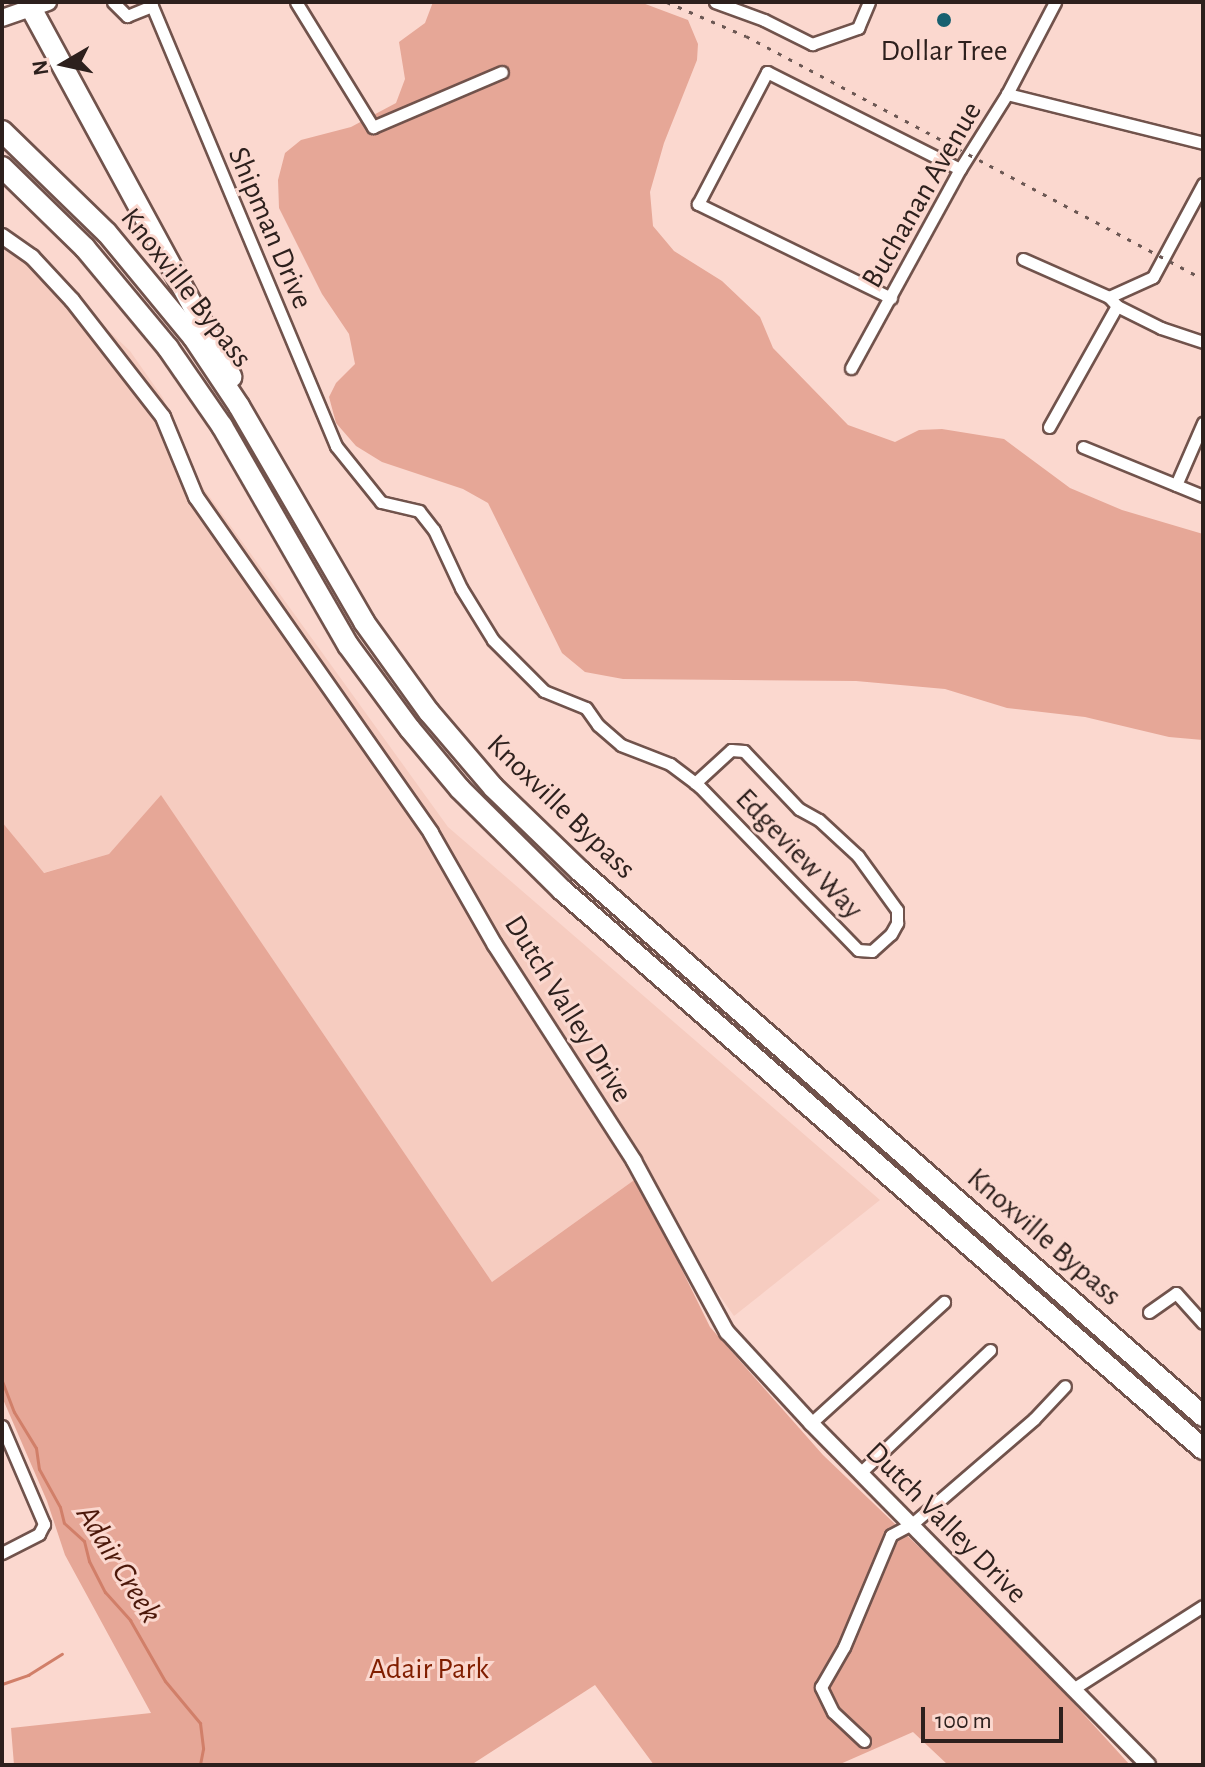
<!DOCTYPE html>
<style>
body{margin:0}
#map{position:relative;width:1205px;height:1767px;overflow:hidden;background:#fbd8cf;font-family:"Alegreya Sans",sans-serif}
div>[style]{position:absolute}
.built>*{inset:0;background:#f6ccc0}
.green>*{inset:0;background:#e6a797}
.stream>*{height:3px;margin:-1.5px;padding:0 1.5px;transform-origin:1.5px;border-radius:1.5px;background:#d17f69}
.roads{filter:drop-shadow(2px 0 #71534c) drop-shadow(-2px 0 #71534c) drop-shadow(0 2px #71534c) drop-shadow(0 -2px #71534c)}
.minor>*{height:11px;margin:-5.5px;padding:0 5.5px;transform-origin:5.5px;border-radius:5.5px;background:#fff}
.tertiary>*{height:14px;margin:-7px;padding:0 7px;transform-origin:7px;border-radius:7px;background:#fff}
.secondary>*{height:16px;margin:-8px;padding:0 8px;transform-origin:8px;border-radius:8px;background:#fff}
.motorway>*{height:20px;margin:-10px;padding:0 10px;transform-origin:10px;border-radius:10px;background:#fff}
.rail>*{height:3px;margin-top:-1.5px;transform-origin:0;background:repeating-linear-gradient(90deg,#6b5753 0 4px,transparent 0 12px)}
.dots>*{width:22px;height:22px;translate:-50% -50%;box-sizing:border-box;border:4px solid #fbd8cf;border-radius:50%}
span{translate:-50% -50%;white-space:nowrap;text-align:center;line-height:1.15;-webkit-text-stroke:6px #fbd8cf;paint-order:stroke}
.poi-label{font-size:30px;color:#2d201d}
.street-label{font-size:30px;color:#2d201d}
.park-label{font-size:30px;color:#801e00}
.water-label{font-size:32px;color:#4c180a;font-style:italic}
.frame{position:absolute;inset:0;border:4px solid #2d201d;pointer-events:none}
.north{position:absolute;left:24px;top:24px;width:80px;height:80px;-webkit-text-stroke:6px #fbd8cf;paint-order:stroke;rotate:261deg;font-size:22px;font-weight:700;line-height:32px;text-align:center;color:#2d201d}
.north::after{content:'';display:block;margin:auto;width:28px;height:36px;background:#2d201d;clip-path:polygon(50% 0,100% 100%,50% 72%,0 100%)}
.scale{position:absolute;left:921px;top:1707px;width:142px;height:36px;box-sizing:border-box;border:4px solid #2d201d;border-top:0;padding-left:10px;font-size:24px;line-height:28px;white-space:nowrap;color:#2d201d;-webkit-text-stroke:6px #fbd8cf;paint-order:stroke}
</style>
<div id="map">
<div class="built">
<i style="clip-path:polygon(2px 229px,130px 351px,163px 398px,199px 482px,448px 827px,880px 1200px,734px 1316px,637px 1178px,492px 1282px,161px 796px,109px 854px,43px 873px,2px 822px)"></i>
</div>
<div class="green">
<i style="clip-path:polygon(433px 2px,640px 2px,688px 20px,698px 44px,697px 60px,664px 143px,650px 192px,653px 226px,674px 251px,722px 281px,760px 317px,773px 348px,848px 425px,895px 442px,919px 430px,942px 429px,1004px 439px,1070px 488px,1122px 510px,1203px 534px,1203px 740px,1169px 737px,1085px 717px,1007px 708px,945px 689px,856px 681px,623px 679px,585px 672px,562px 653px,488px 503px,463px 489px,382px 462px,356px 446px,336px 423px,329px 397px,336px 383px,355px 364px,349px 334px,322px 294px,279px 208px,278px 180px,285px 153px,301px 140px,351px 127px,396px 103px,405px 79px,399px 42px,425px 23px)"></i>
<i style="clip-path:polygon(161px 795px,492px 1282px,637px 1178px,710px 1327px,823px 1455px,1013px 1637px,1130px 1765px,948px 1765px,913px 1732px,838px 1765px,654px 1765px,595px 1685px,471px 1765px,14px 1765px,11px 1728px,151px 1713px,65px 1555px,47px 1501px,2px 1397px,2px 822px,44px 873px,109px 854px)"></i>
</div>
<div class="stream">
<i style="left:2px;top:1381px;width:33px;rotate:69deg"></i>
<i style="left:14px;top:1412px;width:42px;rotate:58.6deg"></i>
<i style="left:36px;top:1448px;width:21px;rotate:82deg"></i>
<i style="left:39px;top:1469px;width:43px;rotate:61.1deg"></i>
<i style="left:60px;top:1507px;width:16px;rotate:76deg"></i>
<i style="left:64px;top:1523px;width:27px;rotate:42deg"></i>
<i style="left:84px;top:1541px;width:21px;rotate:76deg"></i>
<i style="left:89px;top:1561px;width:35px;rotate:63deg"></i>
<i style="left:105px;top:1592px;width:38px;rotate:48deg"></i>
<i style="left:130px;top:1620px;width:70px;rotate:60.2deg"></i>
<i style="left:165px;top:1681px;width:55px;rotate:50.2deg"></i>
<i style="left:200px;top:1723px;width:26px;rotate:83deg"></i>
<i style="left:203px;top:1749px;width:16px;rotate:101deg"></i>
<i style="left:2px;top:1684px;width:28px;rotate:-19deg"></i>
<i style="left:28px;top:1675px;width:40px;rotate:-32deg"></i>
</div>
<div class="roads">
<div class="minor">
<i style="left:113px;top:2px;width:20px;rotate:45deg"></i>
<i style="left:127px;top:16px;width:27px;rotate:-22deg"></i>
<i style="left:152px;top:6px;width:477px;rotate:67.3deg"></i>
<i style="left:336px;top:446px;width:72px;rotate:51.2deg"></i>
<i style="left:381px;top:502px;width:39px;rotate:13deg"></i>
<i style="left:419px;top:511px;width:24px;rotate:52deg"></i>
<i style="left:434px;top:530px;width:64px;rotate:65deg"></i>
<i style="left:461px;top:588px;width:61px;rotate:58.4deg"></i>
<i style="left:493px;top:640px;width:72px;rotate:45deg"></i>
<i style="left:544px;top:691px;width:45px;rotate:22deg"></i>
<i style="left:586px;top:708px;width:21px;rotate:55deg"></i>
<i style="left:598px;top:725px;width:30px;rotate:41deg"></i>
<i style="left:621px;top:745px;width:53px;rotate:21.2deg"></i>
<i style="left:670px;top:764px;width:31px;rotate:37deg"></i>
<i style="left:695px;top:783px;width:6px;rotate:39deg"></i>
<i style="left:700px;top:787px;width:227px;rotate:45.9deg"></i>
<i style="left:858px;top:950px;width:14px;rotate:4deg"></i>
<i style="left:872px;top:951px;width:25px;rotate:-42deg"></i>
<i style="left:891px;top:934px;width:13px;rotate:-61deg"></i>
<i style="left:897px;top:923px;width:13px;rotate:-90deg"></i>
<i style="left:897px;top:910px;width:67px;rotate:-125.8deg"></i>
<i style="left:858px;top:856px;width:53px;rotate:-137.3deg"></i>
<i style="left:819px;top:820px;width:23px;rotate:-151deg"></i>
<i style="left:799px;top:809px;width:80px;rotate:-133.5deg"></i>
<i style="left:744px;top:751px;width:13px;rotate:-176deg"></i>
<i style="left:731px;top:750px;width:49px;rotate:137.5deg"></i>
<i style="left:296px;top:2px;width:147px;rotate:58.4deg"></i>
<i style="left:373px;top:127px;width:140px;rotate:-23.1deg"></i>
<i style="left:715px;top:2px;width:52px;rotate:20.2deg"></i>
<i style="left:764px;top:20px;width:54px;rotate:26.6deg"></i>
<i style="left:812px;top:44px;width:49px;rotate:-19.2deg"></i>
<i style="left:858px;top:28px;width:28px;rotate:-67deg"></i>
<i style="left:1007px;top:94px;width:202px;rotate:14deg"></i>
<i style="left:1023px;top:259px;width:94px;rotate:23.8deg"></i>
<i style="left:1109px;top:297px;width:12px;rotate:48deg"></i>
<i style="left:1117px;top:306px;width:49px;rotate:26.6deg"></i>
<i style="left:1161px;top:328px;width:44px;rotate:18.4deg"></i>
<i style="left:1109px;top:297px;width:48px;rotate:-24.4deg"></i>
<i style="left:1153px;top:277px;width:106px;rotate:-61.7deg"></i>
<i style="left:891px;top:298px;width:215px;rotate:-154deg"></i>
<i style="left:698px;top:204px;width:149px;rotate:-62.4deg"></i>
<i style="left:767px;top:72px;width:216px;rotate:26.7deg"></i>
<i style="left:851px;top:368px;width:227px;rotate:-61.3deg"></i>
<i style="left:960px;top:169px;width:89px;rotate:-57.9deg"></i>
<i style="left:1007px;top:94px;width:104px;rotate:-62.4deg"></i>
<i style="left:1049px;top:427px;width:139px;rotate:-60.7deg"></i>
<i style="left:1083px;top:447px;width:130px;rotate:22.2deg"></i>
<i style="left:1176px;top:485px;width:68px;rotate:-66.5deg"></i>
<i style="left:1149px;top:1312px;width:33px;rotate:-35deg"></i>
<i style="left:1176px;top:1293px;width:40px;rotate:48deg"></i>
<i style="left:811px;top:1423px;width:180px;rotate:-42.3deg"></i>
<i style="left:2px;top:1426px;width:107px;rotate:66.8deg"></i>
<i style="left:44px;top:1524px;width:11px;rotate:117deg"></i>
<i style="left:39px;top:1534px;width:42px;rotate:152.8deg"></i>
<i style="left:860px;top:1473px;width:179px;rotate:-43.4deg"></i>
<i style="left:1073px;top:1689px;width:154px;rotate:-32.6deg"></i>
<i style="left:864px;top:1741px;width:42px;rotate:-136.9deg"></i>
<i style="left:833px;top:1712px;width:28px;rotate:-116deg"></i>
<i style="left:821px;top:1687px;width:46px;rotate:-60.1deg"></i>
<i style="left:844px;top:1647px;width:121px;rotate:-67.2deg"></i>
<i style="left:891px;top:1535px;width:24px;rotate:-28deg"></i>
<i style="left:912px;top:1524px;width:161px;rotate:-40.7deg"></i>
<i style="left:1034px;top:1419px;width:45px;rotate:-46.8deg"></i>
</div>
<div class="tertiary">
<i style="left:2px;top:236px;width:37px;rotate:35deg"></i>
<i style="left:32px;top:257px;width:59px;rotate:47.1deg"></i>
<i style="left:72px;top:300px;width:148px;rotate:52.1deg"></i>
<i style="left:163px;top:417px;width:87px;rotate:67.6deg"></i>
<i style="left:196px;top:497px;width:410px;rotate:55deg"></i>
<i style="left:431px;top:833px;width:129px;rotate:60.3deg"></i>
<i style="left:495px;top:945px;width:257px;rotate:57.2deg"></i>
<i style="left:634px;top:1161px;width:195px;rotate:61.5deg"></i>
<i style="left:727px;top:1332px;width:124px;rotate:47.3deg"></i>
<i style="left:811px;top:1423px;width:480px;rotate:45.4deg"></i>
</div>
<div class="secondary">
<i style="left:2px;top:18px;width:49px;rotate:-19.2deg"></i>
</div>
<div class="motorway">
<i style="left:31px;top:8px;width:420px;rotate:61.5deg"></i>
<i style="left:2px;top:131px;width:146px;rotate:44.2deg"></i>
<i style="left:107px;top:233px;width:135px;rotate:50.4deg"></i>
<i style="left:193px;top:337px;width:83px;rotate:56.3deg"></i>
<i style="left:239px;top:406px;width:250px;rotate:59.9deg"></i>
<i style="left:364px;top:622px;width:111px;rotate:54.2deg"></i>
<i style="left:429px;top:712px;width:99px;rotate:49.5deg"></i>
<i style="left:493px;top:787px;width:121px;rotate:44deg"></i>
<i style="left:580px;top:871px;width:828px;rotate:41.18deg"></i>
<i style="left:2px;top:167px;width:116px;rotate:44.3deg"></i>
<i style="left:85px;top:248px;width:130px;rotate:50.3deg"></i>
<i style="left:168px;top:348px;width:95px;rotate:55.3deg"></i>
<i style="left:222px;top:426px;width:253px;rotate:60.1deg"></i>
<i style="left:348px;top:645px;width:104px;rotate:53.6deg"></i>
<i style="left:410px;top:729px;width:78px;rotate:50.2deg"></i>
<i style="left:460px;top:789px;width:144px;rotate:44.7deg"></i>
<i style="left:562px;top:890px;width:851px;rotate:41.09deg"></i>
</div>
</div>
<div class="rail">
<i style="left:667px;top:2px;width:86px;rotate:23.3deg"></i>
<i style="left:746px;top:36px;width:518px;rotate:28deg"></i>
</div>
<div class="dots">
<i style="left:944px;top:20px;background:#186070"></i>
</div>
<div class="poi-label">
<span style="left:944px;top:51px">Dollar Tree</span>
</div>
<div class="street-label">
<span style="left:922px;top:195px;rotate:-60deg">Buchanan Avenue</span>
<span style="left:270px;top:228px;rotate:67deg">Shipman Drive</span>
<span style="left:186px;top:288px;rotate:52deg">Knoxville Bypass</span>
<span style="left:561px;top:807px;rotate:44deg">Knoxville Bypass</span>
<span style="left:799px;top:854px;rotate:46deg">Edgeview Way</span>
<span style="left:568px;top:1009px;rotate:58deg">Dutch Valley Drive</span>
<span style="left:1044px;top:1237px;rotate:41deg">Knoxville Bypass</span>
<span style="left:946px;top:1523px;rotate:45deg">Dutch Valley Drive</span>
</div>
<div class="park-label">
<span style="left:429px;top:1669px">Adair Park</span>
</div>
<div class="water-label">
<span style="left:119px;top:1564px;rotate:58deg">Adair Creek</span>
</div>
<div class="frame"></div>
<div class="north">N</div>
<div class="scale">100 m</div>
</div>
